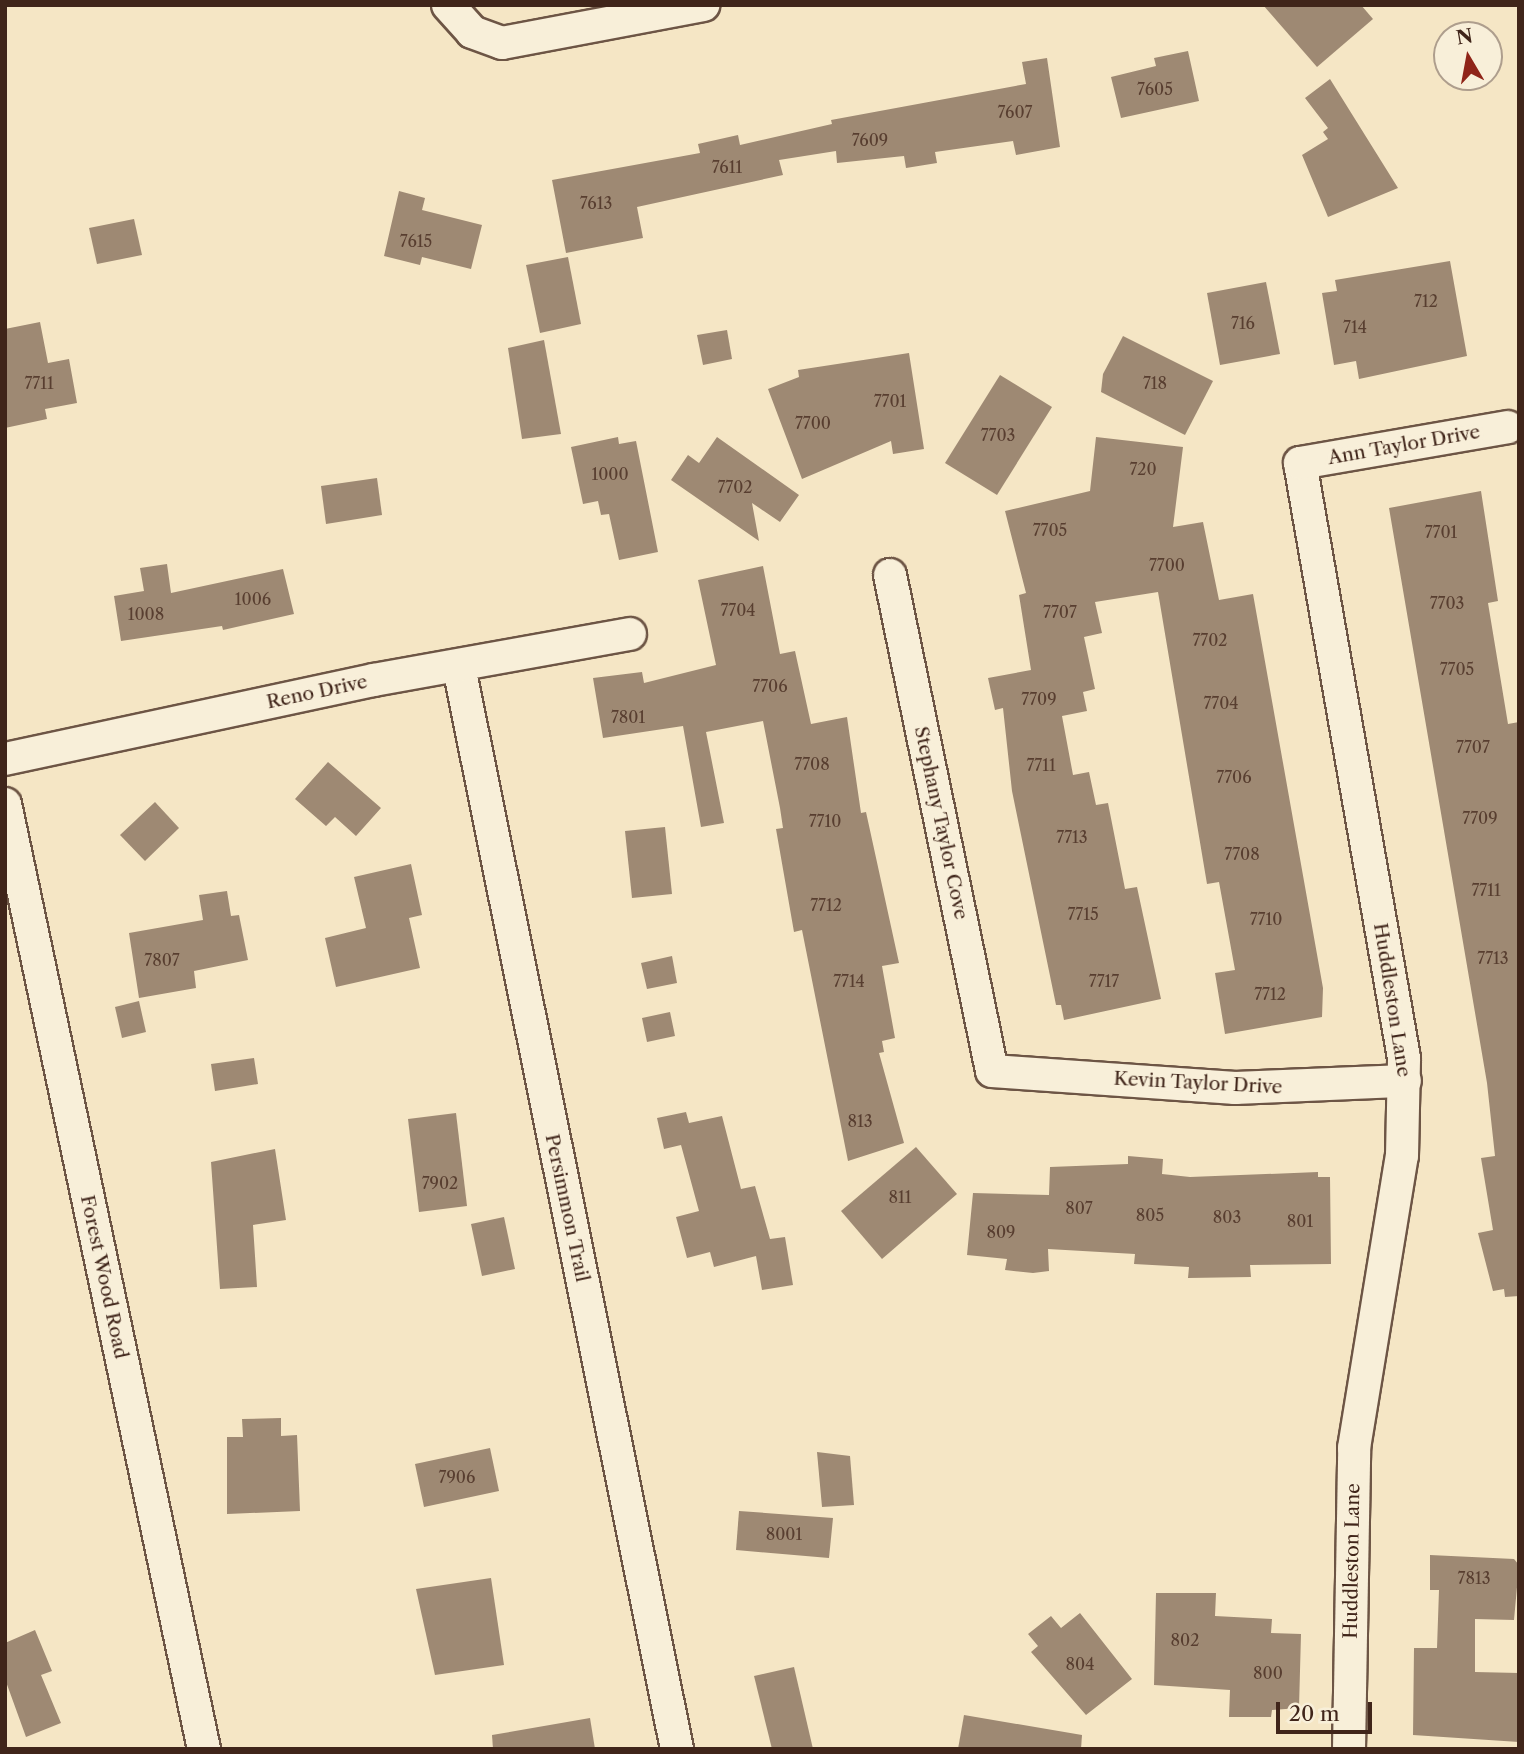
<!DOCTYPE html>
<style>
body{margin:0}
#map{position:relative;width:1524px;height:1754px;overflow:hidden;background:#f5e6c5;font-family:"Libre Caslon Text",serif}
div>[style]{position:absolute}
.building>*{inset:0;background:#9e8973}
.roads{filter:drop-shadow(2px 0 #6d5545) drop-shadow(-2px 0 #6d5545) drop-shadow(0 2px #6d5545) drop-shadow(0 -2px #6d5545)}
.minor>*{height:32px;margin:-16px;padding:0 16px;transform-origin:16px;border-radius:16px;background:#f8efd9}
span{translate:-50% -50%;white-space:nowrap;text-align:center;line-height:1.15;-webkit-text-stroke:7px #f8efd9;paint-order:stroke}
.number-label{font-size:16px;color:#583e30}
.number-label span{-webkit-text-stroke-width:0}
.street-label{font-size:19px;color:#40251a}
.frame{position:absolute;inset:0;border:7px solid #40251a;pointer-events:none}
.north{position:absolute;left:1433px;top:21px;width:70px;height:70px;box-sizing:border-box;background:#f8efd9;border:2px solid #ae9e8d;border-radius:50%;rotate:350deg;font-size:19px;font-weight:700;line-height:28px;text-align:center;color:#40251a}
.north::after{content:'';display:block;margin:auto;width:24px;height:32px;background:#8f2418;clip-path:polygon(50% 0,100% 100%,50% 72%,0 100%)}
.scale{position:absolute;left:1276px;top:1702px;width:96px;height:32px;box-sizing:border-box;border:4px solid #40251a;border-top:0;padding-left:9px;font-size:21px;line-height:24px;white-space:nowrap;color:#40251a;-webkit-text-stroke:5px #f8efd9;paint-order:stroke}
</style>
<div id="map">
<div class="building">
<i style="clip-path:polygon(1263px 5px,1361px 5px,1373px 19px,1317px 67px)"></i>
<i style="clip-path:polygon(1188px 51px,1199px 101px,1121px 118px,1111px 77px,1156px 66px,1154px 58px)"></i>
<i style="clip-path:polygon(1047px 58px,1060px 147px,1016px 155px,1013px 141px,935px 152px,937px 163px,906px 168px,904px 156px,837px 163px,836px 151px,779px 160px,783px 175px,637px 207px,643px 238px,566px 253px,552px 180px,700px 153px,698px 144px,738px 135px,740px 145px,832px 124px,831px 120px,1026px 84px,1022px 62px)"></i>
<i style="clip-path:polygon(1330px 79px,1398px 188px,1328px 217px,1302px 155px,1328px 139px,1323px 132px,1328px 128px,1305px 98px)"></i>
<i style="clip-path:polygon(399px 191px,425px 198px,422px 210px,482px 225px,471px 269px,422px 257px,420px 265px,384px 256px)"></i>
<i style="clip-path:polygon(134px 219px,142px 255px,97px 264px,89px 228px)"></i>
<i style="clip-path:polygon(568px 257px,581px 324px,540px 333px,526px 265px)"></i>
<i style="clip-path:polygon(1450px 261px,1467px 356px,1359px 379px,1356px 361px,1334px 365px,1322px 293px,1337px 291px,1335px 280px)"></i>
<i style="clip-path:polygon(1266px 282px,1280px 354px,1220px 365px,1207px 293px)"></i>
<i style="clip-path:polygon(40px 322px,48px 363px,69px 359px,77px 403px,45px 409px,47px 419px,5px 428px,5px 329px)"></i>
<i style="clip-path:polygon(727px 330px,732px 359px,703px 365px,697px 335px)"></i>
<i style="clip-path:polygon(1123px 336px,1213px 381px,1185px 435px,1101px 392px,1103px 374px)"></i>
<i style="clip-path:polygon(544px 340px,561px 434px,522px 439px,508px 348px)"></i>
<i style="clip-path:polygon(909px 353px,924px 449px,893px 454px,891px 441px,802px 479px,768px 389px,799px 377px,798px 370px)"></i>
<i style="clip-path:polygon(1000px 375px,1052px 407px,997px 495px,945px 463px)"></i>
<i style="clip-path:polygon(618px 437px,619px 444px,636px 441px,658px 552px,619px 560px,609px 514px,601px 515px,598px 501px,583px 504px,571px 447px)"></i>
<i style="clip-path:polygon(717px 437px,799px 495px,780px 522px,752px 503px,759px 541px,671px 480px,688px 455px,699px 463px)"></i>
<i style="clip-path:polygon(1096px 437px,1183px 447px,1173px 527px,1203px 522px,1219px 600px,1253px 594px,1323px 988px,1322px 1017px,1225px 1034px,1215px 973px,1235px 970px,1219px 882px,1207px 884px,1158px 592px,1095px 602px,1102px 633px,1084px 637px,1095px 689px,1083px 692px,1087px 711px,1062px 716px,1073px 775px,1089px 772px,1096px 805px,1108px 803px,1125px 889px,1137px 887px,1161px 999px,1064px 1020px,1061px 1005px,1056px 1005px,1012px 791px,1003px 708px,995px 710px,988px 678px,1031px 670px,1019px 595px,1026px 593px,1005px 511px,1090px 491px)"></i>
<i style="clip-path:polygon(377px 478px,382px 515px,326px 524px,321px 486px)"></i>
<i style="clip-path:polygon(1481px 491px,1498px 601px,1488px 603px,1508px 724px,1519px 722px,1519px 1296px,1505px 1297px,1504px 1289px,1493px 1291px,1478px 1233px,1493px 1230px,1481px 1158px,1495px 1156px,1487px 1083px,1389px 508px)"></i>
<i style="clip-path:polygon(167px 564px,171px 593px,283px 569px,294px 614px,223px 630px,222px 626px,121px 641px,114px 596px,144px 591px,140px 568px)"></i>
<i style="clip-path:polygon(763px 566px,780px 654px,795px 651px,811px 724px,847px 717px,861px 813px,866px 812px,899px 963px,882px 966px,895px 1038px,882px 1041px,884px 1052px,879px 1053px,904px 1143px,848px 1161px,802px 930px,794px 932px,776px 829px,783px 828px,780px 808px,763px 721px,706px 732px,724px 823px,701px 827px,683px 726px,603px 738px,593px 678px,642px 672px,644px 683px,716px 665px,698px 580px)"></i>
<i style="clip-path:polygon(328px 762px,381px 808px,356px 836px,335px 817px,326px 826px,295px 799px)"></i>
<i style="clip-path:polygon(155px 802px,179px 828px,145px 861px,120px 835px)"></i>
<i style="clip-path:polygon(665px 827px,672px 894px,632px 898px,625px 831px)"></i>
<i style="clip-path:polygon(411px 864px,422px 915px,409px 918px,420px 968px,336px 987px,325px 938px,366px 928px,354px 877px)"></i>
<i style="clip-path:polygon(227px 891px,231px 916px,239px 915px,248px 960px,194px 971px,196px 988px,139px 998px,129px 933px,203px 920px,199px 895px)"></i>
<i style="clip-path:polygon(672px 956px,677px 983px,647px 989px,641px 963px)"></i>
<i style="clip-path:polygon(139px 1001px,146px 1032px,122px 1038px,115px 1007px)"></i>
<i style="clip-path:polygon(670px 1012px,675px 1036px,647px 1042px,642px 1018px)"></i>
<i style="clip-path:polygon(254px 1058px,258px 1084px,215px 1091px,211px 1064px)"></i>
<i style="clip-path:polygon(686px 1112px,689px 1123px,722px 1116px,741px 1189px,755px 1186px,770px 1239px,785px 1237px,793px 1285px,762px 1290px,756px 1256px,714px 1267px,710px 1252px,687px 1258px,676px 1217px,699px 1211px,681px 1145px,664px 1149px,657px 1118px)"></i>
<i style="clip-path:polygon(456px 1113px,467px 1206px,419px 1212px,408px 1119px)"></i>
<i style="clip-path:polygon(916px 1147px,957px 1194px,882px 1259px,841px 1211px)"></i>
<i style="clip-path:polygon(275px 1149px,286px 1220px,253px 1225px,257px 1287px,220px 1289px,211px 1162px)"></i>
<i style="clip-path:polygon(1128px 1156px,1163px 1159px,1162px 1174px,1190px 1177px,1318px 1172px,1318px 1177px,1330px 1177px,1331px 1264px,1250px 1265px,1251px 1277px,1188px 1278px,1189px 1267px,1134px 1264px,1135px 1254px,1048px 1249px,1049px 1271px,1033px 1273px,1005px 1270px,1007px 1259px,967px 1255px,973px 1193px,1049px 1195px,1050px 1167px,1128px 1164px)"></i>
<i style="clip-path:polygon(504px 1217px,515px 1269px,482px 1276px,471px 1224px)"></i>
<i style="clip-path:polygon(281px 1418px,281px 1436px,297px 1435px,300px 1511px,227px 1514px,227px 1437px,243px 1437px,242px 1419px)"></i>
<i style="clip-path:polygon(490px 1448px,499px 1491px,424px 1507px,415px 1464px)"></i>
<i style="clip-path:polygon(817px 1452px,850px 1456px,854px 1505px,822px 1507px)"></i>
<i style="clip-path:polygon(739px 1511px,833px 1518px,829px 1558px,736px 1550px)"></i>
<i style="clip-path:polygon(1430px 1555px,1514px 1559px,1519px 1565px,1514px 1620px,1475px 1619px,1475px 1672px,1519px 1673px,1519px 1742px,1413px 1735px,1414px 1648px,1437px 1648px,1439px 1590px,1430px 1590px)"></i>
<i style="clip-path:polygon(491px 1578px,504px 1665px,435px 1675px,416px 1589px)"></i>
<i style="clip-path:polygon(1156px 1593px,1216px 1593px,1215px 1616px,1272px 1619px,1271px 1633px,1301px 1634px,1299px 1708px,1272px 1710px,1271px 1717px,1229px 1717px,1230px 1690px,1154px 1685px)"></i>
<i style="clip-path:polygon(1080px 1613px,1132px 1679px,1086px 1715px,1031px 1652px,1038px 1646px,1028px 1634px,1051px 1616px,1061px 1628px)"></i>
<i style="clip-path:polygon(35px 1630px,52px 1671px,41px 1675px,61px 1723px,26px 1737px,5px 1679px,5px 1643px)"></i>
<i style="clip-path:polygon(794px 1667px,813px 1749px,772px 1749px,754px 1676px)"></i>
<i style="clip-path:polygon(964px 1715px,1082px 1735px,1081px 1749px,958px 1749px)"></i>
<i style="clip-path:polygon(590px 1718px,595px 1749px,493px 1749px,492px 1735px)"></i>
</div>
<div class="roads">
<div class="minor">
<i style="left:448px;top:5px;width:36px;rotate:48deg"></i>
<i style="left:472px;top:32px;width:32px;rotate:20deg"></i>
<i style="left:502px;top:43px;width:205px;rotate:-10.7deg"></i>
<i style="left:890px;top:575px;width:506px;rotate:78.38deg"></i>
<i style="left:992px;top:1071px;width:244px;rotate:4deg"></i>
<i style="left:1235px;top:1088px;width:170px;rotate:-2.4deg"></i>
<i style="left:459px;top:667px;width:1104px;rotate:78.61deg"></i>
<i style="left:5px;top:759px;width:377px;rotate:-12.1deg"></i>
<i style="left:374px;top:680px;width:260px;rotate:-10.2deg"></i>
<i style="left:5px;top:804px;width:966px;rotate:78.11deg"></i>
<i style="left:1349px;top:1749px;width:301px;rotate:-89deg"></i>
<i style="left:1354px;top:1448px;width:296px;rotate:-80.7deg"></i>
<i style="left:1402px;top:1156px;width:98px;rotate:-88.8deg"></i>
<i style="left:1404px;top:1058px;width:604px;rotate:-99.91deg"></i>
<i style="left:1300px;top:463px;width:211px;rotate:-9.8deg"></i>
</div>
</div>
<div class="number-label">
<span style="left:1155px;top:89px">7605</span>
<span style="left:1015px;top:112px">7607</span>
<span style="left:870px;top:140px">7609</span>
<span style="left:727px;top:167px">7611</span>
<span style="left:596px;top:203px">7613</span>
<span style="left:416px;top:241px">7615</span>
<span style="left:1426px;top:301px">712</span>
<span style="left:1243px;top:323px">716</span>
<span style="left:1355px;top:327px">714</span>
<span style="left:39px;top:383px">7711</span>
<span style="left:1155px;top:383px">718</span>
<span style="left:890px;top:401px">7701</span>
<span style="left:813px;top:423px">7700</span>
<span style="left:998px;top:435px">7703</span>
<span style="left:1143px;top:469px">720</span>
<span style="left:610px;top:474px">1000</span>
<span style="left:735px;top:487px">7702</span>
<span style="left:1050px;top:530px">7705</span>
<span style="left:1441px;top:532px">7701</span>
<span style="left:1167px;top:565px">7700</span>
<span style="left:253px;top:599px">1006</span>
<span style="left:1447px;top:603px">7703</span>
<span style="left:738px;top:610px">7704</span>
<span style="left:1060px;top:612px">7707</span>
<span style="left:146px;top:614px">1008</span>
<span style="left:1210px;top:640px">7702</span>
<span style="left:1457px;top:669px">7705</span>
<span style="left:770px;top:686px">7706</span>
<span style="left:1039px;top:699px">7709</span>
<span style="left:1221px;top:703px">7704</span>
<span style="left:628px;top:717px">7801</span>
<span style="left:1473px;top:747px">7707</span>
<span style="left:812px;top:764px">7708</span>
<span style="left:1041px;top:765px">7711</span>
<span style="left:1234px;top:777px">7706</span>
<span style="left:1480px;top:818px">7709</span>
<span style="left:825px;top:821px">7710</span>
<span style="left:1072px;top:837px">7713</span>
<span style="left:1242px;top:854px">7708</span>
<span style="left:1486px;top:890px">7711</span>
<span style="left:826px;top:905px">7712</span>
<span style="left:1083px;top:914px">7715</span>
<span style="left:1266px;top:919px">7710</span>
<span style="left:1493px;top:958px">7713</span>
<span style="left:162px;top:960px">7807</span>
<span style="left:849px;top:981px">7714</span>
<span style="left:1104px;top:981px">7717</span>
<span style="left:1270px;top:994px">7712</span>
<span style="left:860px;top:1121px">813</span>
<span style="left:440px;top:1183px">7902</span>
<span style="left:900px;top:1197px">811</span>
<span style="left:1079px;top:1208px">807</span>
<span style="left:1150px;top:1215px">805</span>
<span style="left:1227px;top:1217px">803</span>
<span style="left:1300px;top:1221px">801</span>
<span style="left:1001px;top:1232px">809</span>
<span style="left:457px;top:1477px">7906</span>
<span style="left:784px;top:1534px">8001</span>
<span style="left:1474px;top:1578px">7813</span>
<span style="left:1185px;top:1640px">802</span>
<span style="left:1080px;top:1664px">804</span>
<span style="left:1268px;top:1673px">800</span>
</div>
<div class="street-label">
<span style="left:1404px;top:445px;rotate:-10deg">Ann Taylor Drive</span>
<span style="left:317px;top:692px;rotate:-12deg">Reno Drive</span>
<span style="left:941px;top:823px;rotate:78deg">Stephany Taylor Cove</span>
<span style="left:1392px;top:1000px;rotate:81deg">Huddleston Lane</span>
<span style="left:1198px;top:1083px;rotate:3deg">Kevin Taylor Drive</span>
<span style="left:567px;top:1208px;rotate:78deg">Persimmon Trail</span>
<span style="left:104px;top:1277px;rotate:78deg">Forest Wood Road</span>
<span style="left:1352px;top:1561px;rotate:-89deg">Huddleston Lane</span>
</div>
<div class="frame"></div>
<div class="north">N</div>
<div class="scale">20 m</div>
</div>
